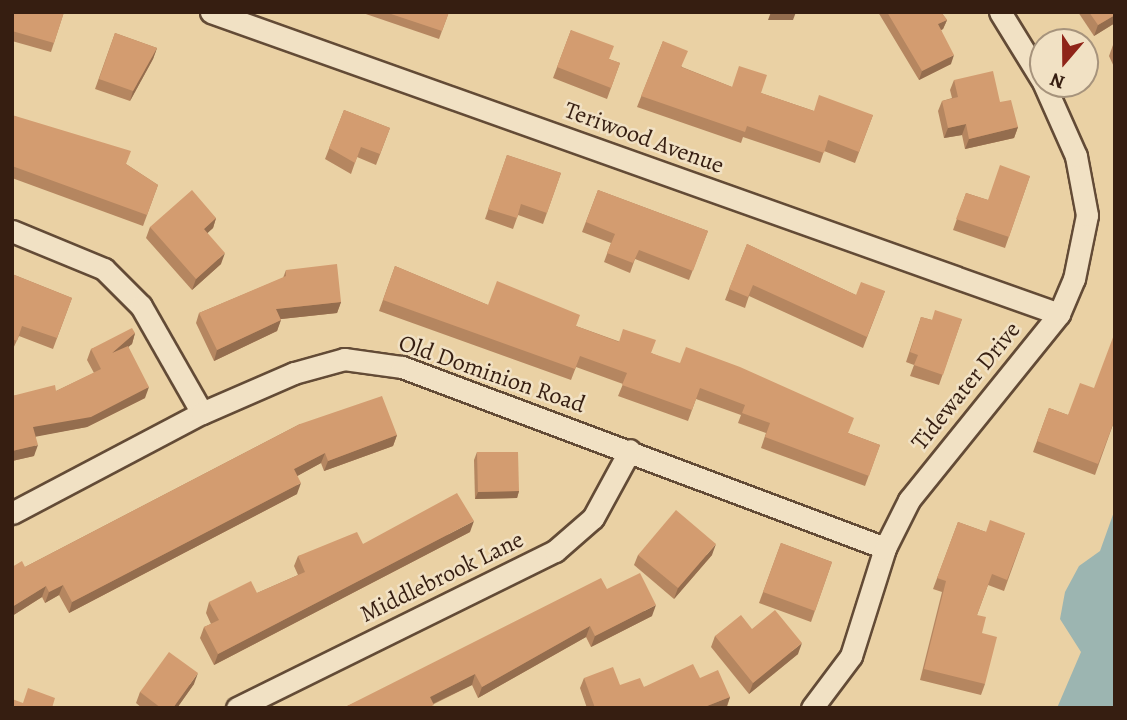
<!DOCTYPE html>
<style>
body{margin:0}
#map{position:relative;width:1127px;height:720px;overflow:hidden;background:#ead1a4;font-family:Alegreya,serif}
div>[style]{position:absolute}
.water>*{inset:0;background:#9cb5b1}
.roads{filter:drop-shadow(2px 0 #634b36) drop-shadow(-2px 0 #634b36) drop-shadow(0 2px #634b36) drop-shadow(0 -2px #634b36)}
.minor>*{height:21px;margin:-10.5px;padding:0 10.5px;transform-origin:10.5px;border-radius:10.5px;background:#f1e1c4}
.wall>*{inset:0;background:#b58660}
.shaded-wall>*{inset:0;background:#946d4e}
.building>*{inset:0;background:#d39c70}
span{translate:-50% -50%;white-space:nowrap;text-align:center;line-height:1.15;-webkit-text-stroke:5px #f1e1c4;paint-order:stroke}
.street-label{font-size:24px;color:#361e11}
.frame{position:absolute;inset:0;border:14px solid #361e11;pointer-events:none}
.north{position:absolute;left:1029px;top:28px;width:70px;height:70px;box-sizing:border-box;background:#f1e1c4;border:2px solid #a6937c;border-radius:50%;rotate:200deg;font-size:19px;font-weight:700;line-height:28px;text-align:center;color:#361e11}
.north::after{content:'';display:block;margin:auto;width:24px;height:32px;background:#8f2418;clip-path:polygon(50% 0,100% 100%,50% 72%,0 100%)}
</style>
<div id="map">
<div class="water">
<i style="clip-path:polygon(1115px 509px,1115px 708px,1057px 708px,1081px 652px,1060px 619px,1065px 592px,1079px 566px,1100px 551px)"></i>
</div>
<div class="roads">
<div class="minor">
<i style="left:211px;top:12px;width:900px;rotate:19.6deg"></i>
<i style="left:1000px;top:12px;width:82px;rotate:58.4deg"></i>
<i style="left:12px;top:231px;width:100px;rotate:22.4deg"></i>
<i style="left:104px;top:269px;width:52px;rotate:45deg"></i>
<i style="left:141px;top:306px;width:123px;rotate:60.3deg"></i>
<i style="left:12px;top:513px;width:215px;rotate:-27.8deg"></i>
<i style="left:202px;top:413px;width:100px;rotate:-23.5deg"></i>
<i style="left:294px;top:373px;width:52px;rotate:-15.6deg"></i>
<i style="left:344px;top:359px;width:59px;rotate:7.9deg"></i>
<i style="left:402px;top:367px;width:516px;rotate:20.54deg"></i>
<i style="left:237px;top:708px;width:355px;rotate:-26.3deg"></i>
<i style="left:555px;top:551px;width:50px;rotate:-41deg"></i>
<i style="left:593px;top:518px;width:77px;rotate:-61.4deg"></i>
<i style="left:812px;top:708px;width:65px;rotate:-53.1deg"></i>
<i style="left:851px;top:656px;width:113px;rotate:-72.5deg"></i>
<i style="left:885px;top:548px;width:54px;rotate:-63.4deg"></i>
<i style="left:909px;top:500px;width:239px;rotate:-51.1deg"></i>
<i style="left:1059px;top:314px;width:38px;rotate:-67deg"></i>
<i style="left:1074px;top:279px;width:65px;rotate:-78.5deg"></i>
<i style="left:1087px;top:215px;width:60px;rotate:-100.6deg"></i>
<i style="left:1076px;top:156px;width:79px;rotate:-114deg"></i>
</div>
</div>
<div class="wall">
<i style="clip-path:polygon(12px 12px,64px 12px,51px 52px,12px 41px)"></i>
<i style="clip-path:polygon(360px 12px,449px 12px,439px 39px)"></i>
<i style="clip-path:polygon(878px 12px,941px 12px,947px 20px,943px 29px,941px 30px,951px 64px,919px 80px)"></i>
<i style="clip-path:polygon(1078px 12px,1115px 12px,1115px 23px,1094px 36px)"></i>
<i style="clip-path:polygon(571px 30px,609px 59px,620px 63px,607px 99px,553px 78px)"></i>
<i style="clip-path:polygon(115px 33px,157px 48px,153px 59px,130px 101px,95px 89px)"></i>
<i style="clip-path:polygon(663px 41px,682px 67px,732px 87px,761px 93px,814px 111px,873px 115px,855px 163px,824px 151px,820px 163px,743px 137px,741px 143px,637px 107px)"></i>
<i style="clip-path:polygon(1115px 44px,1115px 69px,1109px 56px,1113px 45px)"></i>
<i style="clip-path:polygon(954px 80px,1000px 102px,1018px 127px,1014px 138px,965px 149px,962px 135px,944px 138px,938px 111px,942px 101px,952px 98px,950px 90px)"></i>
<i style="clip-path:polygon(344px 110px,390px 128px,376px 165px,357px 157px,351px 174px,325px 159px)"></i>
<i style="clip-path:polygon(12px 115px,126px 164px,158px 185px,143px 226px,12px 178px)"></i>
<i style="clip-path:polygon(507px 155px,561px 173px,543px 224px,518px 215px,513px 229px,485px 219px)"></i>
<i style="clip-path:polygon(1030px 176px,1005px 248px,953px 230px,966px 193px,988px 200px)"></i>
<i style="clip-path:polygon(598px 190px,708px 231px,689px 280px,635px 259px,630px 273px,604px 262px,611px 243px,582px 232px)"></i>
<i style="clip-path:polygon(216px 218px,213px 228px,207px 233px,221px 264px,192px 290px,146px 238px,150px 227px)"></i>
<i style="clip-path:polygon(747px 244px,856px 295px,885px 291px,863px 348px,749px 296px,745px 308px,725px 300px)"></i>
<i style="clip-path:polygon(395px 266px,488px 305px,576px 326px,651px 353px,848px 433px,880px 445px,865px 486px,761px 448px,766px 433px,738px 423px,741px 415px,696px 399px,688px 421px,618px 396px,623px 384px,576px 367px,571px 380px,379px 311px)"></i>
<i style="clip-path:polygon(286px 270px,341px 302px,337px 313px,281px 319px,277px 331px,214px 361px,196px 323px,199px 313px,283px 278px)"></i>
<i style="clip-path:polygon(12px 274px,72px 298px,53px 349px,19px 336px,12px 351px)"></i>
<i style="clip-path:polygon(921px 317px,932px 320px,962px 319px,939px 385px,910px 376px,914px 365px,906px 362px)"></i>
<i style="clip-path:polygon(135px 333px,132px 344px,128px 346px,145px 398px,87px 427px,36px 436px,34px 456px,12px 461px,12px 396px,56px 391px,94px 373px,87px 360px,91px 349px)"></i>
<i style="clip-path:polygon(1094px 388px,1115px 419px,1095px 475px,1033px 452px,1049px 408px,1068px 415px)"></i>
<i style="clip-path:polygon(300px 424px,397px 435px,393px 446px,324px 471px,321px 463px,297px 476px,297px 494px,69px 613px,59px 595px,45px 603px,42px 597px,12px 616px,12px 567px,25px 567px)"></i>
<i style="clip-path:polygon(477px 452px,519px 491px,517px 498px,475px 499px,474px 460px)"></i>
<i style="clip-path:polygon(958px 522px,986px 532px,1025px 533px,1004px 591px,988px 585px,977px 615px,982px 633px,985px 684px,981px 695px,920px 680px,942px 592px,933px 589px)"></i>
<i style="clip-path:polygon(470px 532px,214px 665px,200px 638px,204px 627px,211px 624px,206px 613px,209px 602px,257px 593px,298px 575px,294px 566px,298px 556px,363px 544px)"></i>
<i style="clip-path:polygon(781px 543px,832px 562px,811px 622px,759px 603px)"></i>
<i style="clip-path:polygon(638px 555px,712px 555px,674px 599px,634px 565px)"></i>
<i style="clip-path:polygon(607px 589px,652px 616px,591px 647px,586px 637px,478px 698px,472px 685px,434px 704px,343px 708px)"></i>
<i style="clip-path:polygon(752px 629px,798px 654px,749px 694px,711px 647px,715px 636px)"></i>
<i style="clip-path:polygon(584px 678px,620px 685px,644px 687px,700px 678px,730px 697px,727px 707px,587px 708px,580px 688px)"></i>
<i style="clip-path:polygon(194px 684px,177px 708px,142px 708px,136px 703px,140px 692px)"></i>
</div>
<div class="shaded-wall">
<i style="clip-path:polygon(771px 12px,796px 12px,793px 20px,768px 20px)"></i>
<i style="clip-path:polygon(1115px 15px,1115px 23px,1094px 36px,1098px 25px)"></i>
<i style="clip-path:polygon(947px 20px,943px 29px,935px 33px,938px 24px)"></i>
<i style="clip-path:polygon(157px 48px,153px 59px,130px 101px,133px 91px)"></i>
<i style="clip-path:polygon(954px 55px,951px 64px,919px 80px,922px 71px)"></i>
<i style="clip-path:polygon(966px 124px,962px 135px,944px 138px,948px 128px)"></i>
<i style="clip-path:polygon(1018px 127px,1014px 138px,965px 149px,969px 139px)"></i>
<i style="clip-path:polygon(216px 218px,213px 228px,200px 240px,204px 229px)"></i>
<i style="clip-path:polygon(225px 253px,221px 264px,192px 290px,196px 279px)"></i>
<i style="clip-path:polygon(341px 302px,337px 313px,272px 320px,276px 309px)"></i>
<i style="clip-path:polygon(281px 320px,277px 331px,214px 361px,217px 350px)"></i>
<i style="clip-path:polygon(135px 333px,132px 344px,108px 364px,112px 353px)"></i>
<i style="clip-path:polygon(149px 387px,145px 398px,87px 427px,29px 438px,33px 427px)"></i>
<i style="clip-path:polygon(397px 435px,393px 446px,324px 471px,328px 461px)"></i>
<i style="clip-path:polygon(38px 445px,34px 456px,12px 461px,12px 451px)"></i>
<i style="clip-path:polygon(325px 453px,321px 463px,290px 480px,294px 469px)"></i>
<i style="clip-path:polygon(301px 483px,297px 494px,69px 613px,72px 602px)"></i>
<i style="clip-path:polygon(519px 491px,517px 498px,475px 499px,478px 492px)"></i>
<i style="clip-path:polygon(474px 521px,470px 532px,214px 665px,218px 654px)"></i>
<i style="clip-path:polygon(716px 544px,712px 555px,674px 599px,678px 588px)"></i>
<i style="clip-path:polygon(63px 585px,59px 595px,45px 603px,49px 592px)"></i>
<i style="clip-path:polygon(46px 586px,42px 597px,12px 616px,12px 607px)"></i>
<i style="clip-path:polygon(656px 605px,652px 616px,591px 647px,595px 636px)"></i>
<i style="clip-path:polygon(590px 626px,586px 637px,478px 698px,482px 687px)"></i>
<i style="clip-path:polygon(802px 643px,798px 654px,749px 694px,753px 683px)"></i>
<i style="clip-path:polygon(198px 673px,194px 684px,177px 708px,173px 708px)"></i>
<i style="clip-path:polygon(475px 674px,472px 685px,426px 707px,430px 697px)"></i>
<i style="clip-path:polygon(730px 697px,726px 708px,702px 708px)"></i>
</div>
<div class="building">
<i style="clip-path:polygon(12px 12px,64px 12px,54px 43px,12px 31px)"></i>
<i style="clip-path:polygon(385px 12px,449px 12px,442px 31px)"></i>
<i style="clip-path:polygon(887px 12px,941px 12px,947px 20px,938px 24px,954px 55px,922px 71px)"></i>
<i style="clip-path:polygon(1089px 12px,1115px 12px,1115px 15px,1098px 25px)"></i>
<i style="clip-path:polygon(571px 30px,614px 46px,609px 59px,620px 63px,611px 88px,557px 67px)"></i>
<i style="clip-path:polygon(115px 33px,157px 48px,133px 91px,99px 79px)"></i>
<i style="clip-path:polygon(663px 41px,688px 51px,681px 67px,732px 87px,739px 66px,767px 75px,761px 93px,814px 111px,819px 95px,873px 115px,859px 152px,828px 140px,824px 153px,747px 126px,745px 132px,641px 96px)"></i>
<i style="clip-path:polygon(993px 71px,1000px 102px,1011px 100px,1018px 127px,969px 139px,966px 124px,948px 128px,942px 101px,958px 97px,954px 80px)"></i>
<i style="clip-path:polygon(344px 110px,390px 128px,380px 154px,361px 147px,355px 163px,329px 148px)"></i>
<i style="clip-path:polygon(12px 115px,131px 151px,126px 164px,158px 185px,147px 215px,12px 166px)"></i>
<i style="clip-path:polygon(507px 155px,561px 173px,547px 213px,521px 204px,517px 218px,488px 209px)"></i>
<i style="clip-path:polygon(1000px 165px,1030px 176px,1009px 237px,956px 219px,966px 193px,988px 200px)"></i>
<i style="clip-path:polygon(192px 190px,216px 218px,204px 229px,225px 253px,196px 279px,150px 227px)"></i>
<i style="clip-path:polygon(598px 190px,708px 231px,693px 271px,639px 250px,633px 263px,607px 253px,615px 234px,586px 222px)"></i>
<i style="clip-path:polygon(747px 244px,856px 295px,861px 282px,885px 291px,867px 337px,753px 285px,748px 297px,729px 289px)"></i>
<i style="clip-path:polygon(337px 264px,341px 302px,276px 309px,281px 320px,217px 350px,199px 313px,286px 276px,286px 270px)"></i>
<i style="clip-path:polygon(395px 266px,488px 305px,497px 281px,580px 315px,576px 326px,619px 342px,623px 329px,656px 340px,651px 353px,680px 363px,686px 347px,740px 367px,854px 418px,848px 433px,880px 445px,869px 476px,765px 437px,770px 423px,742px 413px,745px 405px,700px 388px,692px 410px,622px 385px,627px 373px,580px 356px,575px 369px,383px 300px)"></i>
<i style="clip-path:polygon(12px 274px,72px 298px,57px 338px,22px 326px,17px 341px,12px 339px)"></i>
<i style="clip-path:polygon(935px 310px,962px 319px,943px 375px,914px 365px,918px 355px,910px 352px,921px 317px,932px 320px)"></i>
<i style="clip-path:polygon(132px 328px,135px 333px,112px 353px,128px 346px,149px 387px,91px 417px,33px 427px,38px 445px,12px 451px,12px 396px,55px 385px,56px 391px,101px 369px,91px 349px)"></i>
<i style="clip-path:polygon(1115px 332px,1115px 419px,1098px 464px,1037px 441px,1049px 408px,1068px 415px,1080px 383px,1094px 388px)"></i>
<i style="clip-path:polygon(382px 396px,397px 435px,328px 461px,325px 453px,294px 469px,301px 483px,72px 602px,63px 585px,49px 592px,46px 586px,12px 607px,12px 567px,22px 561px,25px 567px,300px 424px)"></i>
<i style="clip-path:polygon(477px 452px,518px 452px,519px 491px,478px 492px)"></i>
<i style="clip-path:polygon(457px 493px,474px 521px,218px 654px,204px 627px,219px 620px,209px 602px,251px 581px,257px 593px,305px 572px,298px 556px,357px 532px,363px 544px)"></i>
<i style="clip-path:polygon(676px 510px,716px 544px,678px 588px,638px 555px)"></i>
<i style="clip-path:polygon(990px 520px,1025px 533px,1007px 580px,992px 574px,977px 615px,986px 617px,982px 633px,997px 637px,985px 684px,924px 669px,946px 581px,937px 578px,958px 522px,986px 532px)"></i>
<i style="clip-path:polygon(781px 543px,832px 562px,815px 611px,763px 592px)"></i>
<i style="clip-path:polygon(640px 573px,656px 605px,595px 636px,590px 626px,482px 687px,475px 674px,430px 697px,434px 705px,427px 708px,343px 708px,601px 578px,607px 589px)"></i>
<i style="clip-path:polygon(775px 610px,802px 643px,753px 683px,715px 636px,741px 615px,752px 629px)"></i>
<i style="clip-path:polygon(169px 652px,198px 673px,173px 708px,161px 708px,140px 692px)"></i>
<i style="clip-path:polygon(693px 664px,700px 678px,718px 670px,730px 697px,702px 708px,595px 708px,584px 678px,613px 667px,620px 685px,640px 678px,644px 687px)"></i>
<i style="clip-path:polygon(28px 688px,55px 698px,52px 708px,12px 708px,12px 699px,23px 703px)"></i>
</div>
<div class="street-label">
<span style="left:644px;top:138px;rotate:20deg">Teriwood Avenue</span>
<span style="left:492px;top:374px;rotate:19deg">Old Dominion Road</span>
<span style="left:966px;top:386px;rotate:-51deg">Tidewater Drive</span>
<span style="left:442px;top:577px;rotate:-26deg">Middlebrook Lane</span>
</div>
<div class="frame"></div>
<div class="north">N</div>
</div>
